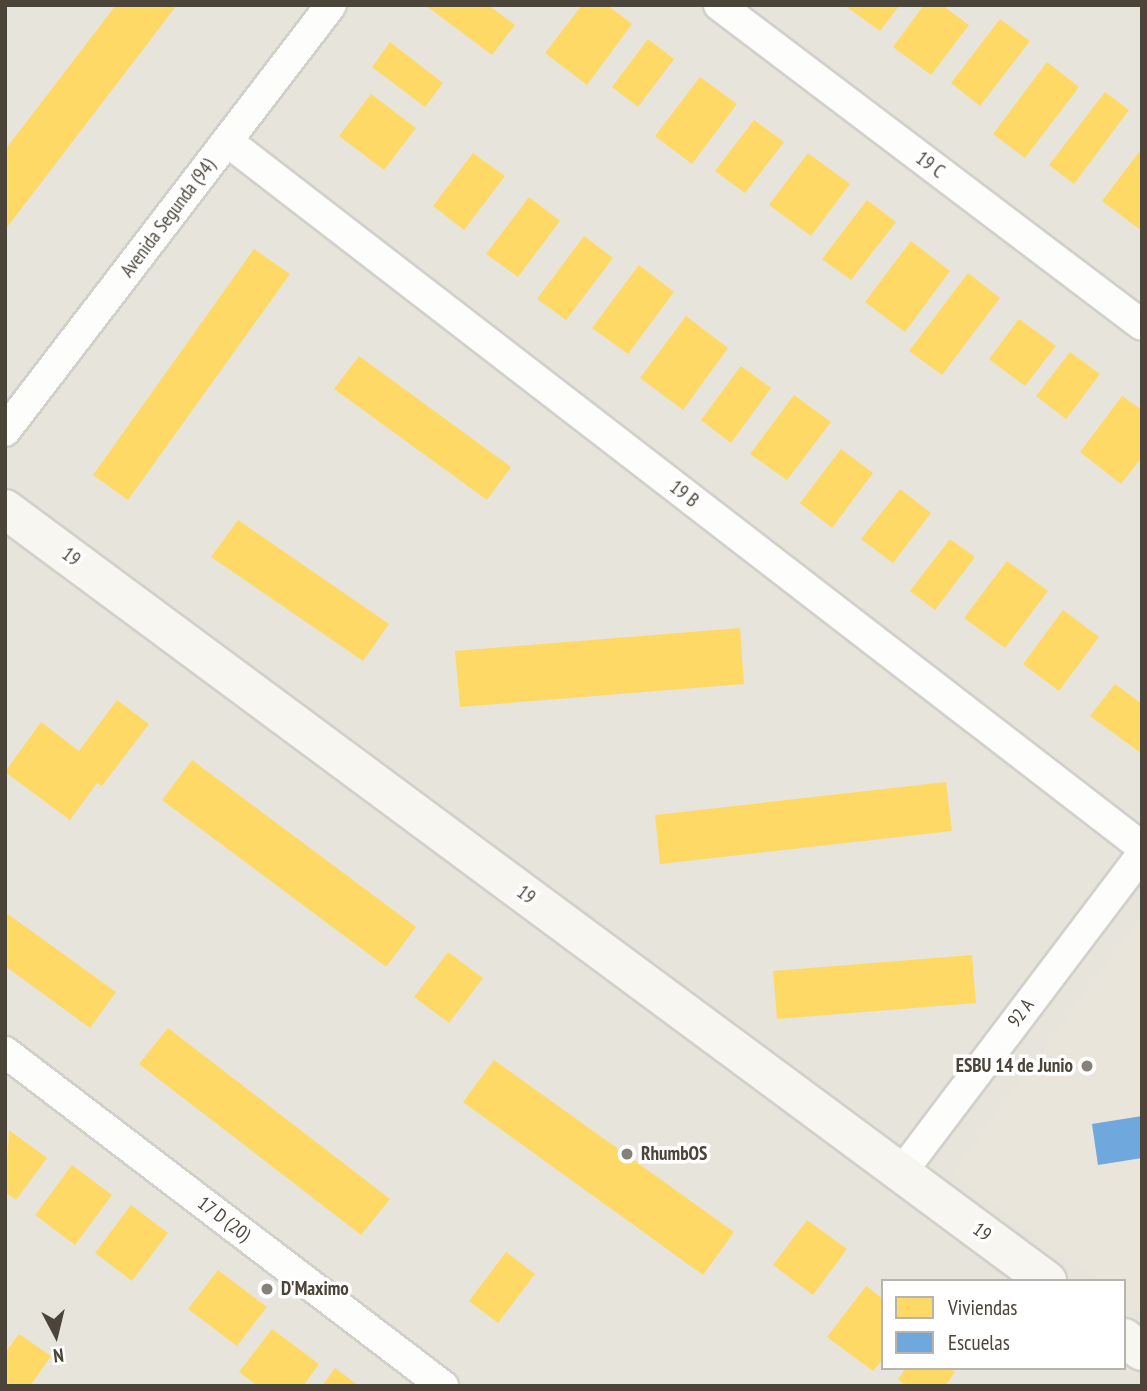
<!DOCTYPE html>
<style>
body{margin:0}
#map{position:relative;width:1147px;height:1391px;overflow:hidden;background:#f4f2ee;font-family:"PT Sans Narrow",sans-serif}
div>[style]{position:absolute}
.residential>*{inset:0;background:#e7e4dc}
.education>*{inset:0;background:#eae5da}
.homes>*{inset:0;background:#ffd966}
.schools>*{inset:0;background:#6fa8dc}
.roads{filter:drop-shadow(2px 0 #d2d0cb) drop-shadow(-2px 0 #d2d0cb) drop-shadow(0 2px #d2d0cb) drop-shadow(0 -2px #d2d0cb)}
.street>*{height:30px;margin:-15px;padding:0 15px;transform-origin:15px;border-radius:15px;background:#fdfdfc}
.secondary>*{height:38px;margin:-19px;padding:0 19px;transform-origin:19px;border-radius:19px;background:#f7f6f1}
.dots>*{width:19px;height:19px;translate:-50% -50%;box-sizing:border-box;border:4px solid #fff;border-radius:50%}
span{translate:-50% -50%;white-space:nowrap;text-align:center;line-height:1.15;-webkit-text-stroke:7px #fff;paint-order:stroke}
.street-label{font-size:19px;color:#4b4439}
.poi-label{font-size:19px;color:#4b4439;font-weight:700}
.right{translate:-100% -50%;text-align:right}
.left{translate:0 -50%;text-align:left}
.frame{position:absolute;inset:0;border:7px solid #4b4439;pointer-events:none}
.legend{position:absolute;left:881px;top:1279px;width:245px;height:91px;box-sizing:border-box;background:#fff;border:2px solid #b7b4b0;margin:0;padding:9px 12px;list-style:none;font-size:21px;color:#4b4439}
.legend li{display:flex;align-items:center;gap:14px;height:35px}
.legend b{width:35px;border:2px solid #b7b4b0}
.north{position:absolute;left:21px;top:1300px;width:70px;height:70px;-webkit-text-stroke:5px #fff;paint-order:stroke;rotate:173deg;font-size:19px;font-weight:700;line-height:28px;text-align:center;color:#4b4439}
.north::after{content:'';display:block;margin:auto;width:24px;height:32px;background:#4b4439;clip-path:polygon(50% 0,100% 100%,50% 72%,0 100%)}
</style>
<div id="map">
<div class="residential">
<i style="clip-path:polygon(evenodd,5px 5px,1142px 5px,1142px 1386px,5px 1386px,5px 5px,883px 1281px,1124px 1281px,1124px 1368px,883px 1368px,883px 1281px)"></i>
</div>
<div class="education">
<i style="clip-path:polygon(1142px 917px,1142px 1311px,1124px 1299px,1124px 1281px,1100px 1281px,953px 1174px)"></i>
</div>
<div class="homes">
<i style="clip-path:polygon(116px 5px,177px 5px,5px 230px,5px 150px)"></i>
<i style="clip-path:polygon(425px 5px,488px 5px,515px 25px,492px 55px)"></i>
<i style="clip-path:polygon(582px 5px,607px 5px,632px 24px,587px 85px,545px 53px)"></i>
<i style="clip-path:polygon(844px 5px,900px 5px,880px 31px)"></i>
<i style="clip-path:polygon(924px 5px,942px 5px,969px 25px,931px 75px,893px 47px)"></i>
<i style="clip-path:polygon(1000px 19px,1030px 41px,980px 106px,951px 83px)"></i>
<i style="clip-path:polygon(648px 39px,674px 59px,638px 107px,612px 87px)"></i>
<i style="clip-path:polygon(390px 42px,443px 83px,425px 107px,372px 67px)"></i>
<i style="clip-path:polygon(1047px 62px,1079px 87px,1025px 158px,993px 134px)"></i>
<i style="clip-path:polygon(700px 77px,737px 104px,692px 164px,655px 136px)"></i>
<i style="clip-path:polygon(1105px 92px,1129px 110px,1074px 184px,1049px 165px)"></i>
<i style="clip-path:polygon(371px 94px,416px 128px,384px 170px,339px 136px)"></i>
<i style="clip-path:polygon(754px 120px,784px 142px,745px 193px,715px 171px)"></i>
<i style="clip-path:polygon(1142px 148px,1142px 231px,1102px 201px)"></i>
<i style="clip-path:polygon(473px 153px,505px 176px,464px 230px,433px 206px)"></i>
<i style="clip-path:polygon(808px 153px,850px 184px,811px 236px,769px 205px)"></i>
<i style="clip-path:polygon(529px 197px,560px 221px,518px 277px,486px 254px)"></i>
<i style="clip-path:polygon(867px 200px,896px 222px,851px 280px,822px 259px)"></i>
<i style="clip-path:polygon(584px 236px,613px 258px,566px 320px,537px 299px)"></i>
<i style="clip-path:polygon(911px 241px,950px 271px,905px 332px,865px 302px)"></i>
<i style="clip-path:polygon(254px 249px,290px 274px,128px 500px,93px 475px)"></i>
<i style="clip-path:polygon(639px 265px,674px 292px,628px 354px,592px 328px)"></i>
<i style="clip-path:polygon(968px 273px,1000px 298px,942px 375px,909px 351px)"></i>
<i style="clip-path:polygon(686px 316px,728px 348px,683px 410px,640px 378px)"></i>
<i style="clip-path:polygon(1019px 319px,1056px 346px,1025px 386px,989px 359px)"></i>
<i style="clip-path:polygon(1070px 352px,1100px 374px,1066px 419px,1036px 396px)"></i>
<i style="clip-path:polygon(359px 356px,511px 467px,487px 500px,334px 389px)"></i>
<i style="clip-path:polygon(741px 366px,771px 388px,731px 443px,701px 420px)"></i>
<i style="clip-path:polygon(794px 395px,831px 422px,787px 480px,750px 454px)"></i>
<i style="clip-path:polygon(1122px 396px,1142px 410px,1142px 457px,1121px 484px,1080px 452px)"></i>
<i style="clip-path:polygon(841px 449px,873px 473px,832px 528px,800px 503px)"></i>
<i style="clip-path:polygon(900px 489px,931px 513px,893px 563px,861px 539px)"></i>
<i style="clip-path:polygon(238px 520px,389px 624px,363px 661px,211px 557px)"></i>
<i style="clip-path:polygon(950px 539px,975px 557px,935px 610px,910px 591px)"></i>
<i style="clip-path:polygon(1007px 561px,1048px 591px,1005px 648px,964px 618px)"></i>
<i style="clip-path:polygon(1063px 610px,1099px 637px,1059px 691px,1023px 664px)"></i>
<i style="clip-path:polygon(740px 628px,744px 684px,460px 707px,455px 651px)"></i>
<i style="clip-path:polygon(1115px 684px,1142px 704px,1142px 754px,1090px 716px)"></i>
<i style="clip-path:polygon(117px 700px,149px 724px,102px 786px,97px 783px,70px 820px,5px 772px,41px 722px,79px 751px)"></i>
<i style="clip-path:polygon(192px 760px,416px 927px,386px 967px,162px 800px)"></i>
<i style="clip-path:polygon(946px 782px,952px 831px,660px 864px,655px 815px)"></i>
<i style="clip-path:polygon(5px 912px,116px 992px,90px 1028px,5px 966px)"></i>
<i style="clip-path:polygon(448px 952px,483px 978px,449px 1023px,414px 997px)"></i>
<i style="clip-path:polygon(972px 955px,976px 1003px,777px 1019px,773px 971px)"></i>
<i style="clip-path:polygon(168px 1028px,390px 1199px,361px 1235px,139px 1064px)"></i>
<i style="clip-path:polygon(494px 1060px,734px 1232px,703px 1275px,463px 1102px)"></i>
<i style="clip-path:polygon(9px 1130px,47px 1158px,16px 1200px,5px 1192px)"></i>
<i style="clip-path:polygon(72px 1165px,112px 1195px,75px 1245px,35px 1215px)"></i>
<i style="clip-path:polygon(131px 1205px,168px 1233px,132px 1281px,95px 1253px)"></i>
<i style="clip-path:polygon(807px 1220px,847px 1249px,813px 1295px,773px 1265px)"></i>
<i style="clip-path:polygon(506px 1252px,535px 1274px,498px 1323px,469px 1301px)"></i>
<i style="clip-path:polygon(218px 1270px,267px 1307px,237px 1346px,188px 1309px)"></i>
<i style="clip-path:polygon(866px 1286px,883px 1299px,883px 1359px,873px 1371px,827px 1337px)"></i>
<i style="clip-path:polygon(272px 1329px,319px 1364px,303px 1386px,258px 1386px,239px 1372px)"></i>
<i style="clip-path:polygon(19px 1334px,51px 1356px,30px 1386px,5px 1386px,5px 1353px)"></i>
<i style="clip-path:polygon(335px 1368px,359px 1386px,322px 1386px)"></i>
<i style="clip-path:polygon(906px 1368px,949px 1368px,955px 1372px,945px 1386px,906px 1386px,898px 1379px)"></i>
</div>
<div class="schools">
<i style="clip-path:polygon(1142px 1116px,1142px 1158px,1098px 1165px,1092px 1124px)"></i>
</div>
<div class="roads">
<div class="street">
<i style="left:719px;top:5px;width:530px;rotate:37.11deg"></i>
<i style="left:227px;top:141px;width:1156px;rotate:37.65deg"></i>
<i style="left:5px;top:431px;width:536px;rotate:-52.57deg"></i>
<i style="left:5px;top:1052px;width:551px;rotate:37.33deg"></i>
<i style="left:901px;top:1173px;width:400px;rotate:-52.9deg"></i>
</div>
<div class="secondary">
<i style="left:5px;top:509px;width:1297px;rotate:36.53deg"></i>
<i style="left:1124px;top:1338px;width:22px;rotate:36deg"></i>
</div>
</div>
<div class="dots">
<i style="left:1087px;top:1066px;background:#868178"></i>
<i style="left:627px;top:1154px;background:#868178"></i>
<i style="left:267px;top:1289px;background:#868178"></i>
</div>
<div class="street-label">
<span style="left:930px;top:165px;rotate:37deg">19 C</span>
<span style="left:168px;top:218px;rotate:-53deg">Avenida Segunda (94)</span>
<span style="left:684px;top:494px;rotate:38deg">19 B</span>
<span style="left:71px;top:557px;rotate:37deg">19</span>
<span style="left:526px;top:895px;rotate:37deg">19</span>
<span style="left:1021px;top:1013px;rotate:-53deg">92 A</span>
<span style="left:224px;top:1219px;rotate:37deg">17 D (20)</span>
<span style="left:982px;top:1232px;rotate:36deg">19</span>
</div>
<div class="poi-label">
<span class="right" style="left:1073px;top:1066px">ESBU 14 de Junio</span>
<span class="left" style="left:641px;top:1154px">RhumbOS</span>
<span class="left" style="left:281px;top:1289px">D'Maximo</span>
</div>
<div class="frame"></div>
<ul class="legend">
<li><b style="height:19px;background:#ffd966"></b>Viviendas</li>
<li><b style="height:19px;background:#6fa8dc"></b>Escuelas</li>
</ul>
<div class="north">N</div>
</div>
